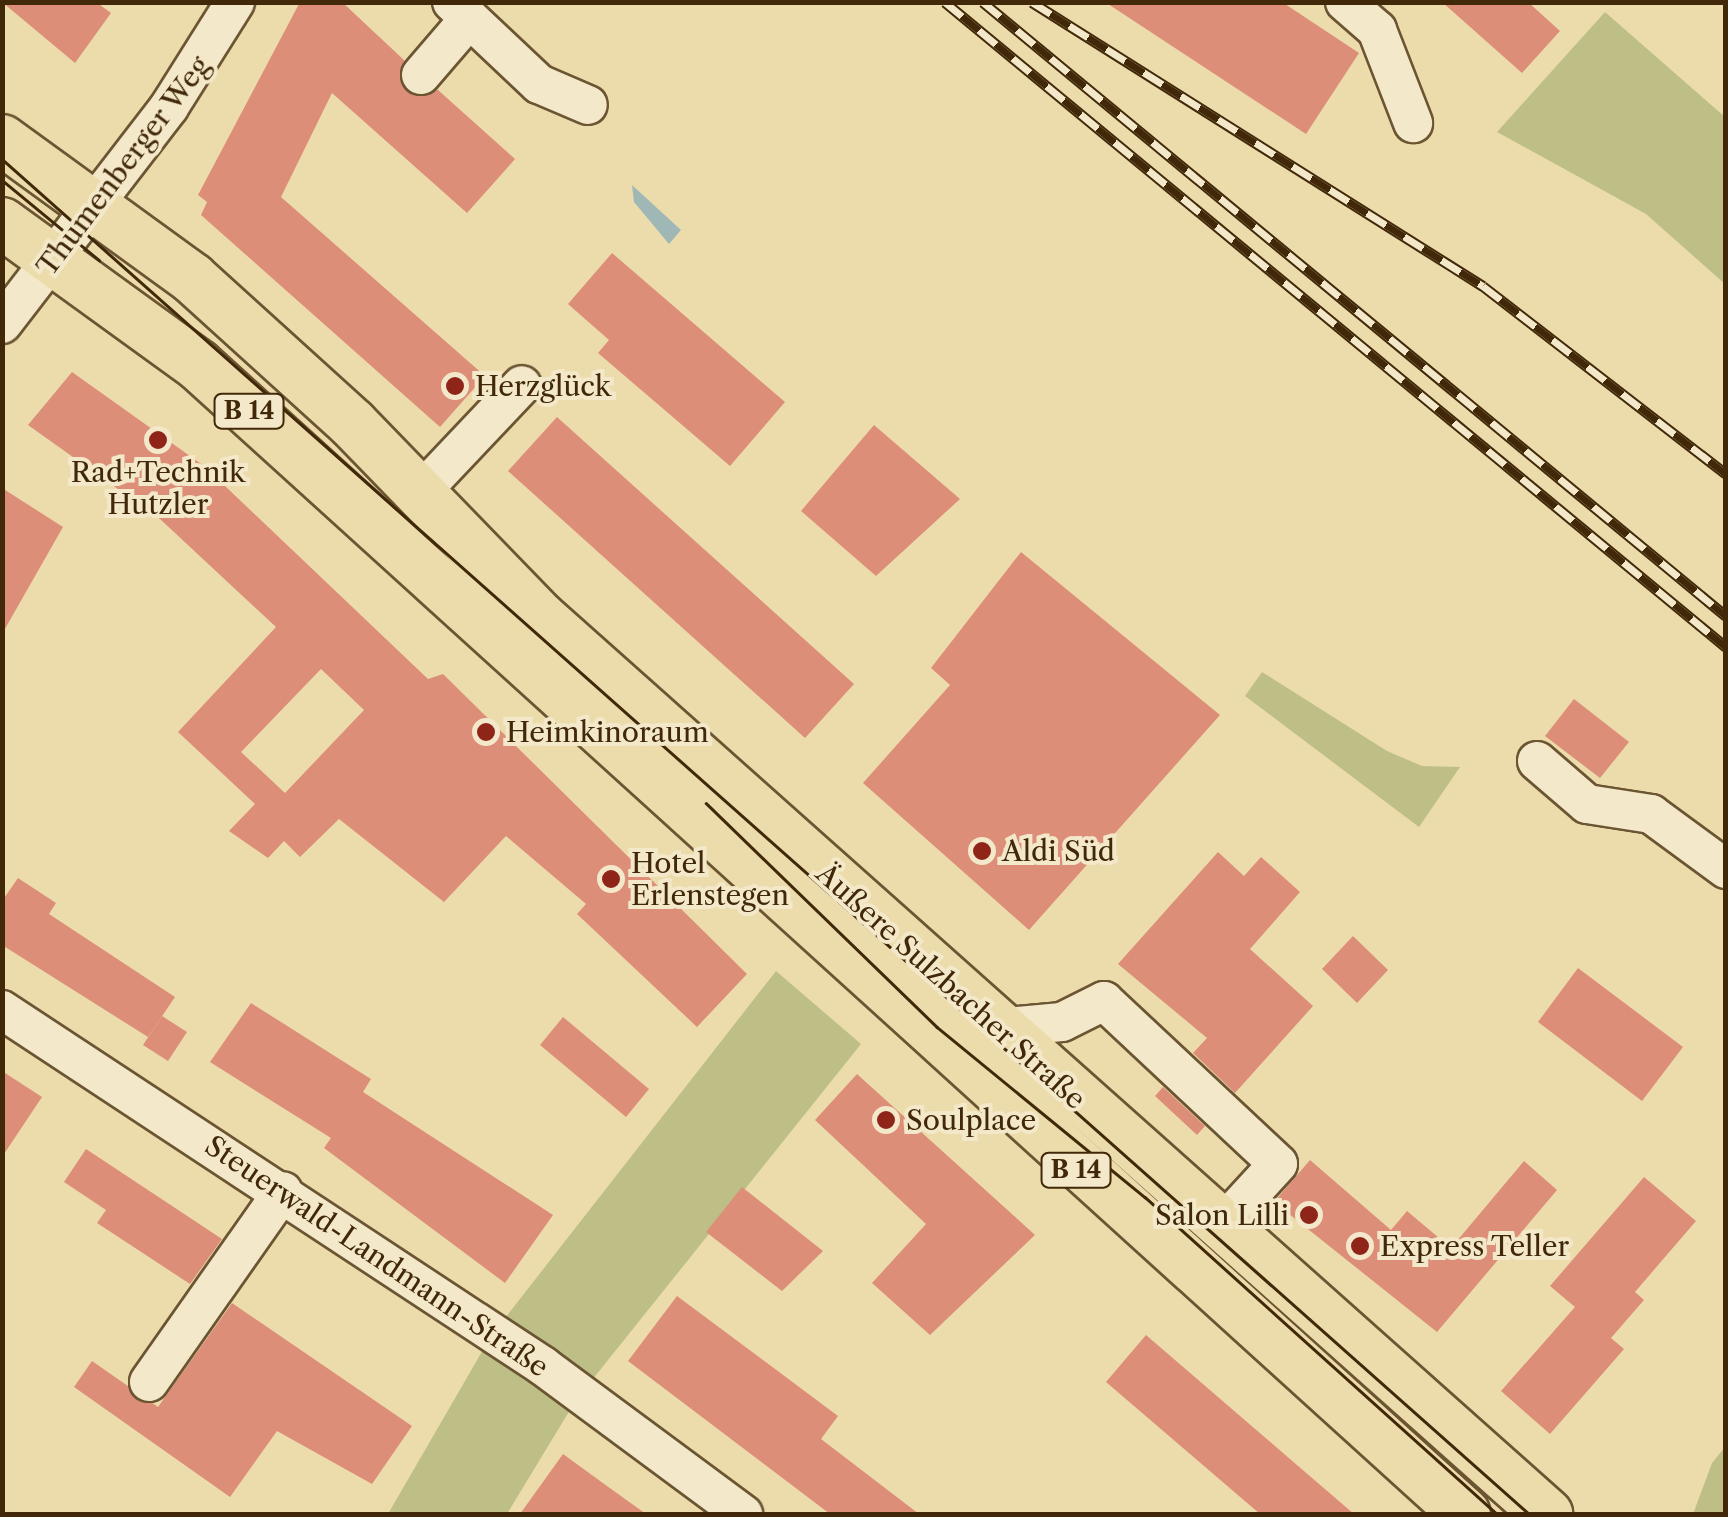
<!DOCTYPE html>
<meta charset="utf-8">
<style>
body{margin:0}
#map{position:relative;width:1728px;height:1517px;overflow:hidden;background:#ecdcac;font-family:"Libre Caslon Text",serif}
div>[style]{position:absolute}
.green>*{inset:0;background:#bdbf86}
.water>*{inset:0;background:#9fb8b6}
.building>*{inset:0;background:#dd8e79}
.roads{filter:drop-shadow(2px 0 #6b5532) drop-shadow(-2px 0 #6b5532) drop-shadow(0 2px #6b5532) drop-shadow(0 -2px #6b5532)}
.minor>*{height:38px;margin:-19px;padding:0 19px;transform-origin:19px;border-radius:19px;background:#f3e8c9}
.major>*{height:50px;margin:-25px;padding:0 25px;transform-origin:25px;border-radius:25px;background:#ecdcac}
.tram>*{height:2.5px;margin:-1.25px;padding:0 1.25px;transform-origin:1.25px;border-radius:1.25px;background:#402809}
.rail>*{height:11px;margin-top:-5.5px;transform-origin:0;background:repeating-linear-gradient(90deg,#f3e8c9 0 22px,#402809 0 44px);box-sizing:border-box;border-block:2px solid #402809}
.dots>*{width:28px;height:28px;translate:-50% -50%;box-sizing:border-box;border:5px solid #f3e8c9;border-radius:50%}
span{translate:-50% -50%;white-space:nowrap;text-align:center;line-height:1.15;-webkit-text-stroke:8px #f3e8c9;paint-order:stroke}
.shield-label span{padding:2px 8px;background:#f3e8c9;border:2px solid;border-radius:8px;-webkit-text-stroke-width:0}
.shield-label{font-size:25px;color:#402809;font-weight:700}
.street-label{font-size:28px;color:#402809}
.poi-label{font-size:28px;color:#402809}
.left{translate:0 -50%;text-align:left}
.right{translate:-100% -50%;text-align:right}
.frame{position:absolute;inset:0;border:5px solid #402809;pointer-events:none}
</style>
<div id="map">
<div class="green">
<i style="clip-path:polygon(1605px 12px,1725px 117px,1725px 284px,1646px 214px,1497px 132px)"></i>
<i style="clip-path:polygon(1262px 672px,1387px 751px,1422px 766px,1460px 767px,1419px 827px,1245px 696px)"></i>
<i style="clip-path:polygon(776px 971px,861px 1044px,576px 1400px,507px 1514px,388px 1514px,491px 1336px)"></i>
<i style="clip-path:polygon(1725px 1447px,1725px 1514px,1693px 1514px,1712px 1463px)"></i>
</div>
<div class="water">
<i style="clip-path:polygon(632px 185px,681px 230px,669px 244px,634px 202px)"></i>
</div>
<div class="building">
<i style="clip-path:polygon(2px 2px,96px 2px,111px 13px,75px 63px)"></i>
<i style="clip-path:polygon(300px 2px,342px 2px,404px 60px,406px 91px,438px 90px,515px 159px,467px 213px,332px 93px,281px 197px,485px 376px,440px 427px,201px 215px,207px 202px,198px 195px)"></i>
<i style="clip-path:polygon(1105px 2px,1282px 2px,1359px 53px,1306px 134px)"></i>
<i style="clip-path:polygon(1442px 2px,1528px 2px,1560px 31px,1522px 73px)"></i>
<i style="clip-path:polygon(612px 253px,785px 402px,730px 466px,598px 353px,609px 340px,568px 304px)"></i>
<i style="clip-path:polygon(evenodd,72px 372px,204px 466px,428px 679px,443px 674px,747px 974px,697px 1027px,577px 914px,586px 904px,506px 836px,444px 902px,339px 819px,300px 857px,284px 841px,268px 858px,229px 831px,255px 804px,178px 732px,276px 627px,160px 519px,28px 425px,72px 372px,321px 669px,364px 710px,285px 793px,241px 752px,321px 669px)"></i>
<i style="clip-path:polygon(557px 417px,854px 684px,805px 738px,508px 471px)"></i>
<i style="clip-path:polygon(874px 425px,960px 499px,876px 576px,801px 511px)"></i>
<i style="clip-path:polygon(2px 488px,63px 527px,2px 634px)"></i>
<i style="clip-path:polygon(1021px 552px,1220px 715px,1029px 930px,863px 783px,950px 685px,931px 668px)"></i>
<i style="clip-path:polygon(1574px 699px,1629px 742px,1600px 778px,1545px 736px)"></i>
<i style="clip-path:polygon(1218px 852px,1244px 876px,1261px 857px,1300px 892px,1250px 949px,1313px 1006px,1235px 1093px,1193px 1053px,1207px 1038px,1118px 964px)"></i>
<i style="clip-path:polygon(18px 878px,56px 903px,49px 914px,175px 997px,148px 1037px,2px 945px,2px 901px)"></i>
<i style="clip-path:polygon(1353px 936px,1388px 970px,1357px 1003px,1322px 969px)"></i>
<i style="clip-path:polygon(1578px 968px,1683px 1047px,1642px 1101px,1538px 1022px)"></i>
<i style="clip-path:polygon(251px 1003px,371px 1079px,363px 1092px,553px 1215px,505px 1283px,324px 1148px,331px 1138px,210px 1062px)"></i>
<i style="clip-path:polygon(162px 1016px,187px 1032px,168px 1061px,143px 1045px)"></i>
<i style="clip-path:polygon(563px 1017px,649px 1089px,626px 1117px,540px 1045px)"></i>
<i style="clip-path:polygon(2px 1071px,42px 1097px,2px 1157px)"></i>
<i style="clip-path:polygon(857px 1074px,1035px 1235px,930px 1335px,872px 1283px,926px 1224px,815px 1120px)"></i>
<i style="clip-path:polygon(1163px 1087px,1205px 1126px,1197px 1135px,1155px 1096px)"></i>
<i style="clip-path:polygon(86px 1149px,222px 1239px,190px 1284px,97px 1223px,106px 1210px,64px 1182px)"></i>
<i style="clip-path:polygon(1310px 1160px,1391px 1230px,1407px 1211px,1451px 1248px,1524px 1161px,1557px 1190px,1437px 1332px,1274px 1202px)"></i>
<i style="clip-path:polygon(1644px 1177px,1696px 1221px,1635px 1292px,1644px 1300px,1611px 1338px,1624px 1349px,1550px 1434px,1501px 1391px,1575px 1307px,1550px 1286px)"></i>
<i style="clip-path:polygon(742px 1187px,823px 1251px,782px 1291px,706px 1232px)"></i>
<i style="clip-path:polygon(677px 1296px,838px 1416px,821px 1439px,919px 1514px,830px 1514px,628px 1361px)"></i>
<i style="clip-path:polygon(232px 1303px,412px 1426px,372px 1484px,277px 1431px,230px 1497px,74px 1387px,92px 1361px,158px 1407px)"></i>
<i style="clip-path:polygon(1146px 1335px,1290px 1459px,1354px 1514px,1260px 1514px,1106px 1382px)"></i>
<i style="clip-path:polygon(563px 1454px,607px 1486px,646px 1514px,520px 1514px)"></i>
</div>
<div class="roads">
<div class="minor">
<i style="left:452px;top:2px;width:120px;rotate:43.3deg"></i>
<i style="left:539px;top:84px;width:53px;rotate:23.2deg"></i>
<i style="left:1345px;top:2px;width:43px;rotate:41.2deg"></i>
<i style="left:1377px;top:30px;width:100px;rotate:68.8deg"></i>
<i style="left:421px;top:75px;width:74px;rotate:-49.4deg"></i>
<i style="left:2px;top:324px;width:274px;rotate:-52.4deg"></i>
<i style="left:169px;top:107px;width:124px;rotate:-57.8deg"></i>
<i style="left:418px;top:495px;width:151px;rotate:-46.6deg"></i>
<i style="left:1537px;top:761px;width:66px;rotate:40.7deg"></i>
<i style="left:1587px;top:804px;width:65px;rotate:8.9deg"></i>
<i style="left:1651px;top:814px;width:93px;rotate:36.3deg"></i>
<i style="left:2px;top:1010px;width:648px;rotate:33.35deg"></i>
<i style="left:543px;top:1366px;width:249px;rotate:36.5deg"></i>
<i style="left:996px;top:1028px;width:66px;rotate:-5.2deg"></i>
<i style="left:1062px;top:1022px;width:47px;rotate:-26.6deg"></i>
<i style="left:1104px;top:1001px;width:238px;rotate:43.1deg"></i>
<i style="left:1278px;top:1164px;width:86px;rotate:132.6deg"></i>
<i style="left:149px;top:1382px;width:233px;rotate:-54.9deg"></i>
</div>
<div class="major">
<i style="left:2px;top:140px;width:235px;rotate:36deg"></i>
<i style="left:192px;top:278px;width:217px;rotate:42.2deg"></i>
<i style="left:353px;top:424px;width:269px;rotate:45.9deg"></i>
<i style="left:540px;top:617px;width:1349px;rotate:41.69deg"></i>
<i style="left:2px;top:223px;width:242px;rotate:35.9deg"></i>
<i style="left:198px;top:365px;width:1710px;rotate:42.2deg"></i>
</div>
</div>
<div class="tram">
<i style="left:2px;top:159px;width:2042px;rotate:41.58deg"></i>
<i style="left:2px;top:180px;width:126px;rotate:39.5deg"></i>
<i style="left:706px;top:803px;width:322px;rotate:44.1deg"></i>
<i style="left:937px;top:1027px;width:269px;rotate:39.3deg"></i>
<i style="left:1145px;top:1197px;width:474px;rotate:42deg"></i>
</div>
<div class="rail">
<i style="left:945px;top:2px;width:1013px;rotate:39.55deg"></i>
<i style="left:983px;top:2px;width:964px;rotate:39.57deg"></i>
<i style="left:1032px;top:2px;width:533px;rotate:32.2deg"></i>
<i style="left:1483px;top:286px;width:307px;rotate:37.7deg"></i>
</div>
<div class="dots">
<i style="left:455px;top:386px;background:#8f2418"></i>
<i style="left:158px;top:440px;background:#8f2418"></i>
<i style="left:486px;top:732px;background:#8f2418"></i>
<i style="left:982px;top:851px;background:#8f2418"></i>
<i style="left:611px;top:879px;background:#8f2418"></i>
<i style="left:886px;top:1120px;background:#8f2418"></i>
<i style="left:1309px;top:1215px;background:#8f2418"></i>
<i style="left:1360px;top:1246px;background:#8f2418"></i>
</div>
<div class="shield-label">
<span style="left:249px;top:411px">B 14</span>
<span style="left:1076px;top:1170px">B 14</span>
</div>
<div class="street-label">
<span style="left:123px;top:166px;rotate:-53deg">Thumenberger Weg</span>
<span style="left:951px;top:986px;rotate:42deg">Äußere Sulzbacher Straße</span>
<span style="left:377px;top:1256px;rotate:34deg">Steuerwald-Landmann-Straße</span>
</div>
<div class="poi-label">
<span class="left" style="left:475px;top:386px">Herzglück</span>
<span style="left:158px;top:488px">Rad+Technik<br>Hutzler</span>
<span class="left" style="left:506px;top:732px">Heimkinoraum</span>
<span class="left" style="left:1002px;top:851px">Aldi Süd</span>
<span class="left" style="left:631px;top:879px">Hotel<br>Erlenstegen</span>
<span class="left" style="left:906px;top:1120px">Soulplace</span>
<span class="right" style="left:1289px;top:1215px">Salon Lilli</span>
<span class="left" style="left:1380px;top:1246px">Express Teller</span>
</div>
<div class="frame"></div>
</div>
